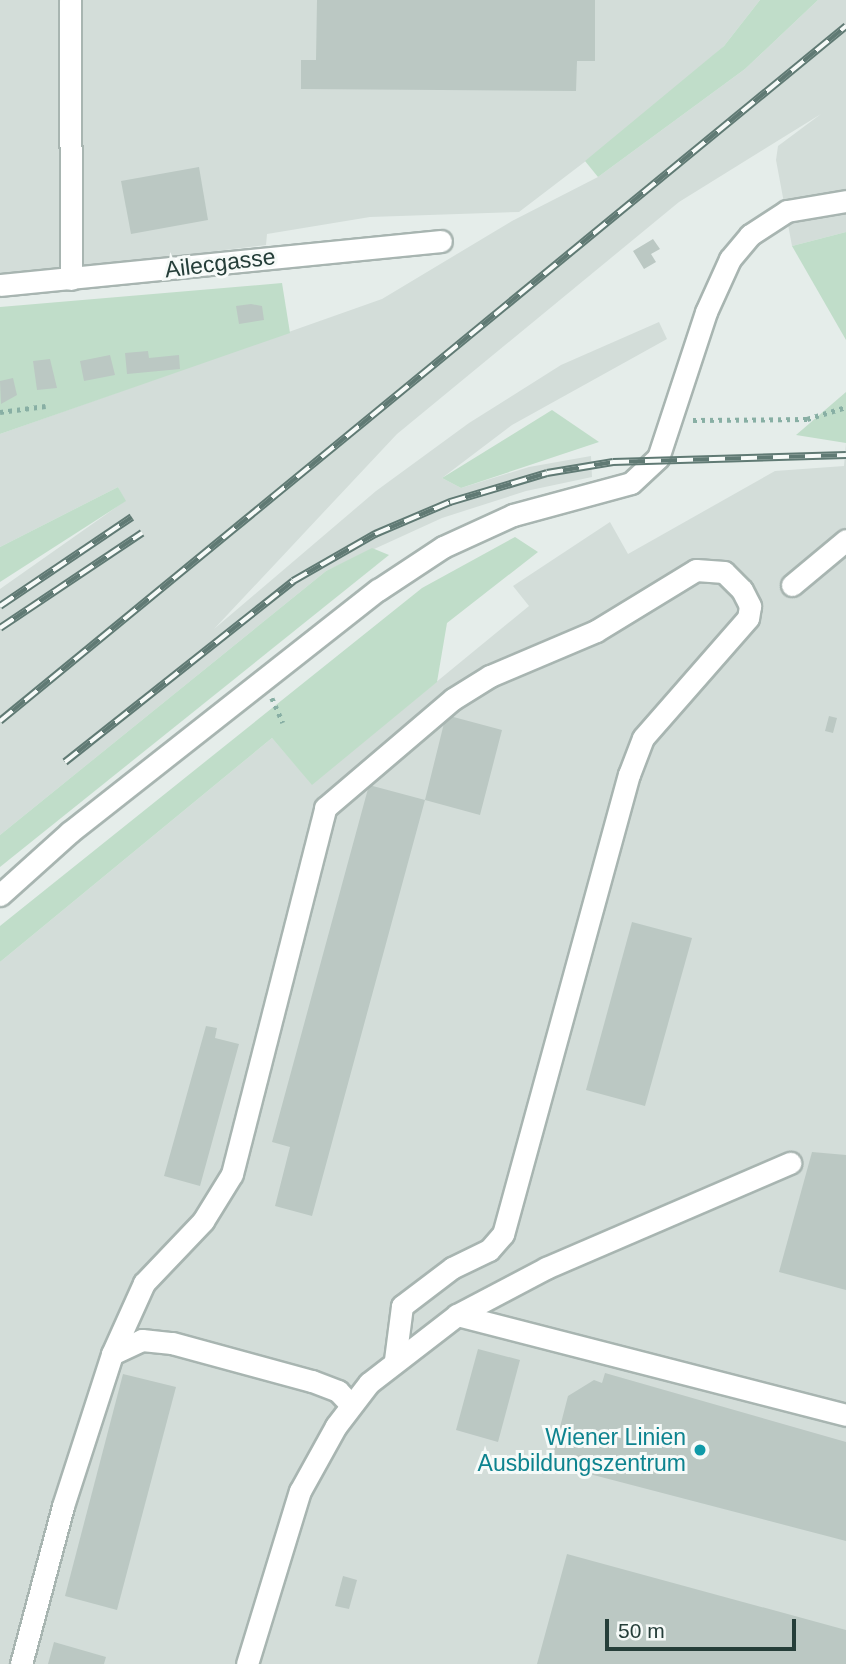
<!DOCTYPE html>
<style>
body{margin:0}
#map{position:relative;width:846px;height:1664px;overflow:hidden;background:#e5edea;font-family:Arial,sans-serif}
div>[style]{position:absolute}
.built>*{inset:0;background:#d3ddd9}
.green>*{inset:0;background:#c0ddc9}
.building>*{inset:0;background:#bbc8c3}
.path>*{height:4.5px;margin-top:-2.25px;transform-origin:0;background:repeating-linear-gradient(90deg,#88afa4 0 3.5px,transparent 0 8.5px)}
.roads{filter:drop-shadow(2px 0 #a8b5b1) drop-shadow(-2px 0 #a8b5b1) drop-shadow(0 2px #a8b5b1) drop-shadow(0 -2px #a8b5b1)}
.minor>*{height:21px;margin:-10.5px;padding:0 10.5px;transform-origin:10.5px;border-radius:10.5px;background:#fff}
.rail>*{height:8px;margin-top:-4px;transform-origin:0;background:repeating-linear-gradient(90deg,#f6faf8 0 16px,#607a74 0 32px);box-sizing:border-box;border-block:2px solid #607a74}
.dots>*{width:19px;height:19px;translate:-50% -50%;box-sizing:border-box;border:4px solid #f6faf8;border-radius:50%}
span{translate:-50% -50%;white-space:nowrap;text-align:center;line-height:1.15;-webkit-text-stroke:6px #f6faf8;paint-order:stroke}
.street-label{font-size:23px;color:#253e39}
.culture-label{font-size:23px;color:#0d838f}
.right{translate:-100% -50%;text-align:right}
.scale{position:absolute;left:605px;top:1619px;width:191px;height:32px;box-sizing:border-box;border:4px solid #253e39;border-top:0;padding-left:9px;font-size:21px;line-height:24px;white-space:nowrap;color:#253e39;-webkit-text-stroke:5px #f6faf8;paint-order:stroke}
</style>
<div id="map">
<div class="built">
<i style="clip-path:polygon(0 0,760px 0,724px 46px,650px 112px,519px 212px,370px 217px,267px 234px,266px 245px,0 277px)"></i>
<i style="clip-path:polygon(818px 0,846px 0,846px 232px,792px 246px,776px 160px,778px 146px,821px 114px,679px 202px,397px 434px,214px 629px,376px 491px,469px 423px,561px 365px,659px 322px,667px 339px,512px 425px,442px 478px,461px 488px,529px 467px,591px 456px,592px 477px,526px 491px,442px 518px,326px 571px,0 835px,0 589px,125px 501px,118px 487px,0 547px,0 434px,382px 299px,512px 221px,598px 177px,745px 69px)"></i>
<i style="clip-path:polygon(846px 443px,846px 1664px,0 1664px,0 962px,272px 738px,312px 784px,529px 606px,513px 586px,610px 522px,628px 554px,775px 471px,844px 466px)"></i>
</div>
<div class="green">
<i style="clip-path:polygon(760px 0,818px 0,745px 69px,598px 177px,585px 161px,724px 46px)"></i>
<i style="clip-path:polygon(846px 232px,846px 340px,792px 246px)"></i>
<i style="clip-path:polygon(282px 283px,290px 333px,0 434px,0 307px)"></i>
<i style="clip-path:polygon(846px 392px,846px 443px,796px 435px)"></i>
<i style="clip-path:polygon(552px 410px,599px 442px,461px 488px,442px 478px)"></i>
<i style="clip-path:polygon(118px 487px,126px 501px,0 582px,0 547px)"></i>
<i style="clip-path:polygon(515px 537px,538px 552px,447px 623px,437px 682px,312px 785px,272px 738px,0 962px,0 926px,422px 588px)"></i>
<i style="clip-path:polygon(372px 548px,389px 555px,0 867px,0 835px,326px 571px)"></i>
</div>
<div class="building">
<i style="clip-path:polygon(317px 0,595px 0,595px 61px,577px 61px,576px 91px,301px 89px,301px 60px,316px 60px)"></i>
<i style="clip-path:polygon(199px 167px,208px 220px,131px 234px,121px 181px)"></i>
<i style="clip-path:polygon(653px 239px,660px 249px,651px 254px,656px 262px,644px 269px,633px 251px)"></i>
<i style="clip-path:polygon(251px 304px,262px 306px,264px 320px,239px 324px,236px 306px)"></i>
<i style="clip-path:polygon(148px 351px,149px 358px,179px 355px,180px 369px,127px 374px,125px 353px)"></i>
<i style="clip-path:polygon(110px 355px,115px 375px,84px 381px,80px 361px)"></i>
<i style="clip-path:polygon(50px 359px,57px 388px,37px 390px,33px 361px)"></i>
<i style="clip-path:polygon(13px 378px,17px 395px,1px 404px,0 381px)"></i>
<i style="clip-path:polygon(446px 715px,502px 730px,480px 815px,425px 800px,312px 1216px,275px 1206px,290px 1147px,272px 1142px,369px 785px,425px 800px)"></i>
<i style="clip-path:polygon(829px 716px,837px 718px,833px 733px,825px 731px)"></i>
<i style="clip-path:polygon(632px 922px,692px 938px,645px 1106px,586px 1090px)"></i>
<i style="clip-path:polygon(206px 1026px,217px 1028px,215px 1038px,239px 1044px,200px 1186px,164px 1176px)"></i>
<i style="clip-path:polygon(812px 1152px,846px 1155px,846px 1290px,779px 1272px)"></i>
<i style="clip-path:polygon(478px 1349px,520px 1360px,498px 1442px,456px 1430px)"></i>
<i style="clip-path:polygon(605px 1373px,846px 1442px,846px 1541px,578px 1471px,580px 1465px,552px 1458px,568px 1396px,594px 1380px,602px 1383px)"></i>
<i style="clip-path:polygon(123px 1374px,176px 1387px,117px 1610px,65px 1596px)"></i>
<i style="clip-path:polygon(567px 1554px,846px 1630px,846px 1664px,537px 1664px)"></i>
<i style="clip-path:polygon(343px 1576px,357px 1580px,349px 1609px,335px 1606px)"></i>
<i style="clip-path:polygon(54px 1642px,106px 1657px,104px 1664px,48px 1664px)"></i>
</div>
<div class="path">
<i style="left:0;top:412px;width:46px;rotate:-7.4deg"></i>
<i style="left:693px;top:420px;width:114px;rotate:-0.5deg"></i>
<i style="left:807px;top:419px;width:41px;rotate:-17.1deg"></i>
<i style="left:272px;top:698px;width:27px;rotate:66deg"></i>
</div>
<div class="roads">
<div class="minor">
<i style="left:70px;top:0;width:279px;rotate:89.8deg"></i>
<i style="left:0;top:285px;width:443px;rotate:-5.7deg"></i>
<i style="left:792px;top:585px;width:70px;rotate:-39.8deg"></i>
<i style="left:0;top:895px;width:94px;rotate:-42deg"></i>
<i style="left:70px;top:832px;width:392px;rotate:-38.2deg"></i>
<i style="left:378px;top:590px;width:78px;rotate:-33.5deg"></i>
<i style="left:443px;top:547px;width:77px;rotate:-24.6deg"></i>
<i style="left:513px;top:515px;width:122px;rotate:-15.2deg"></i>
<i style="left:631px;top:483px;width:37px;rotate:-43deg"></i>
<i style="left:658px;top:458px;width:154px;rotate:-71.8deg"></i>
<i style="left:706px;top:312px;width:58px;rotate:-65.6deg"></i>
<i style="left:730px;top:259px;width:31px;rotate:-50deg"></i>
<i style="left:750px;top:235px;width:44px;rotate:-33deg"></i>
<i style="left:787px;top:211px;width:60px;rotate:-9.6deg"></i>
<i style="left:457px;top:1315px;width:402px;rotate:14.4deg"></i>
<i style="left:112px;top:1354px;width:78px;rotate:-65.7deg"></i>
<i style="left:144px;top:1283px;width:86px;rotate:-46.4deg"></i>
<i style="left:203px;top:1221px;width:55px;rotate:-58.3deg"></i>
<i style="left:232px;top:1174px;width:378px;rotate:-75.7deg"></i>
<i style="left:325px;top:808px;width:168px;rotate:-40.4deg"></i>
<i style="left:453px;top:699px;width:44px;rotate:-31.9deg"></i>
<i style="left:490px;top:676px;width:115px;rotate:-23deg"></i>
<i style="left:596px;top:631px;width:117px;rotate:-31.4deg"></i>
<i style="left:696px;top:570px;width:28px;rotate:4deg"></i>
<i style="left:724px;top:572px;width:25px;rotate:45deg"></i>
<i style="left:742px;top:590px;width:18px;rotate:63deg"></i>
<i style="left:750px;top:606px;width:12px;rotate:99deg"></i>
<i style="left:748px;top:618px;width:159px;rotate:131.2deg"></i>
<i style="left:643px;top:738px;width:39px;rotate:111deg"></i>
<i style="left:629px;top:774px;width:477px;rotate:105.3deg"></i>
<i style="left:503px;top:1234px;width:21px;rotate:131deg"></i>
<i style="left:489px;top:1250px;width:41px;rotate:154.1deg"></i>
<i style="left:452px;top:1268px;width:63px;rotate:142.8deg"></i>
<i style="left:402px;top:1306px;width:54px;rotate:97.4deg"></i>
<i style="left:21px;top:1664px;width:163px;rotate:-75.1deg"></i>
<i style="left:63px;top:1506px;width:160px;rotate:-72.1deg"></i>
<i style="left:112px;top:1354px;width:33px;rotate:-25deg"></i>
<i style="left:142px;top:1340px;width:30px;rotate:6deg"></i>
<i style="left:172px;top:1343px;width:145px;rotate:15.2deg"></i>
<i style="left:312px;top:1381px;width:28px;rotate:21deg"></i>
<i style="left:338px;top:1391px;width:18px;rotate:47deg"></i>
<i style="left:247px;top:1664px;width:181px;rotate:-73deg"></i>
<i style="left:300px;top:1491px;width:74px;rotate:-61deg"></i>
<i style="left:336px;top:1426px;width:54px;rotate:-52.5deg"></i>
<i style="left:369px;top:1383px;width:111px;rotate:-37.7deg"></i>
<i style="left:457px;top:1315px;width:101px;rotate:-27.8deg"></i>
<i style="left:546px;top:1268px;width:266px;rotate:-23.3deg"></i>
</div>
</div>
<div class="rail">
<i style="left:0;top:606px;width:159px;rotate:-34deg"></i>
<i style="left:0;top:628px;width:171px;rotate:-33.8deg"></i>
<i style="left:0;top:721px;width:1095px;rotate:-39.4deg"></i>
<i style="left:65px;top:762px;width:291px;rotate:-38.4deg"></i>
<i style="left:293px;top:581px;width:95px;rotate:-29.8deg"></i>
<i style="left:375px;top:534px;width:82px;rotate:-23.1deg"></i>
<i style="left:450px;top:502px;width:101px;rotate:-16.6deg"></i>
<i style="left:547px;top:473px;width:67px;rotate:-9.5deg"></i>
<i style="left:613px;top:462px;width:233px;rotate:-1.7deg"></i>
</div>
<div class="dots">
<i style="left:700px;top:1450px;background:#0f9aa8"></i>
</div>
<div class="street-label">
<span style="left:220px;top:263px;rotate:-7deg">Ailecgasse</span>
</div>
<div class="culture-label">
<span class="right" style="left:686px;top:1450px">Wiener Linien<br>Ausbildungszentrum</span>
</div>
<div class="scale">50 m</div>
</div>
